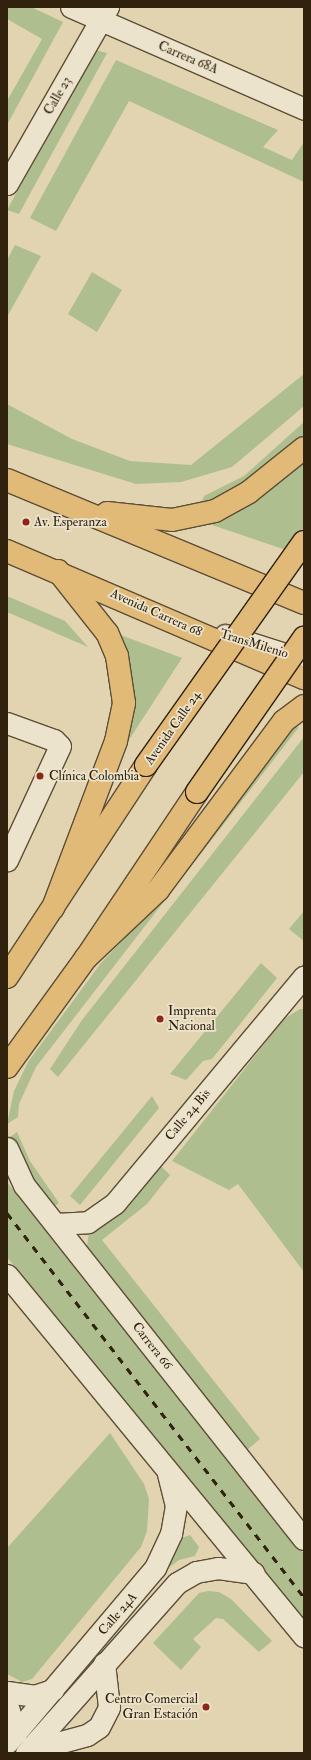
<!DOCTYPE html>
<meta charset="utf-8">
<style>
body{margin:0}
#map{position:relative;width:311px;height:1760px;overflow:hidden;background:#e2d4b0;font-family:"IM FELL Double Pica",serif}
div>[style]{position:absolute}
.green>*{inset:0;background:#aebe8f}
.roads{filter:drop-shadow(1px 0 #5d4e36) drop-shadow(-1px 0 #5d4e36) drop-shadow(0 1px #5d4e36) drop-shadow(0 -1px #5d4e36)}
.minor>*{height:21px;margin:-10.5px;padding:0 10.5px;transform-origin:10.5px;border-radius:10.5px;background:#ece3cc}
.major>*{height:22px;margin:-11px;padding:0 11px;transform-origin:11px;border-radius:11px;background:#e1ba78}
.rail>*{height:3px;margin-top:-1.5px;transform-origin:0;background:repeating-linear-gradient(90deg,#31220e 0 7px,transparent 0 14px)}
.bridges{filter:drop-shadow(1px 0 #31220e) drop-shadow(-1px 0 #31220e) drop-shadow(0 1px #31220e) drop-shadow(0 -1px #31220e)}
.major-bridge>*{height:22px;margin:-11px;padding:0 11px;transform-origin:11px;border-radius:11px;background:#e1ba78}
.dots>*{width:11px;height:11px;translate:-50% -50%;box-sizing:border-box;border:2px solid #ece3cc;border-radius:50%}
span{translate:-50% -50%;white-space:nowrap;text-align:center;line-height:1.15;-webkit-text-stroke:3.5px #ece3cc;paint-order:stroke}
.street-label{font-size:13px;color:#31220e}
.poi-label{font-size:13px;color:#31220e}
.left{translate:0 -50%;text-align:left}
.right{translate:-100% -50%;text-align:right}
.frame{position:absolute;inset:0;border:8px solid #31220e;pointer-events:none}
</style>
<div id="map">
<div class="green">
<i style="clip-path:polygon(7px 7px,31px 7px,63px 22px,7px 125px,7px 101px,42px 39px,7px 19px)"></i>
<i style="clip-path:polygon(95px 50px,107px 53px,19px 214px,7px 210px)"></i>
<i style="clip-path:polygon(116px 60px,278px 130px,263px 147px,292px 160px,304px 142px,304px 182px,129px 101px,56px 231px,30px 218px)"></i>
<i style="clip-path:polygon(15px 245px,41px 256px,7px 317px,7px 260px)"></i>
<i style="clip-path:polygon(92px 272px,122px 290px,97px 332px,68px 314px)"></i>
<i style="clip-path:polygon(304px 374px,304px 406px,290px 418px,232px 467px,181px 482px,136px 484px,7px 444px,7px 404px,72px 439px,130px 461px,191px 465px)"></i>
<i style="clip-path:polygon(304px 422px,304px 435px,253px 479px,200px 507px,204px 496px,244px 476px)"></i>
<i style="clip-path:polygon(304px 457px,304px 529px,289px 551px,206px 523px)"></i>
<i style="clip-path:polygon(7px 596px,65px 621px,88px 647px,7px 612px)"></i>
<i style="clip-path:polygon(118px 634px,182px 658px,127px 743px,133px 694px)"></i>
<i style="clip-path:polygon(299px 727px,36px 1067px,19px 1104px,18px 1117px,7px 1124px,14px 1091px,28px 1062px,101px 963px,161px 900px,288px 728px)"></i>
<i style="clip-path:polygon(304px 737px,304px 772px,58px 1077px,50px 1069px,82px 1020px)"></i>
<i style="clip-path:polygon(304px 911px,304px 941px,289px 929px)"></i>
<i style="clip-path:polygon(261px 963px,277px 978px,212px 1059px,203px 1061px,186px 1080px,170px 1074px)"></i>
<i style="clip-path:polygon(300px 1009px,304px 1009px,304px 1272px,238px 1184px,229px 1190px,172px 1161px,284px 1019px)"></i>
<i style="clip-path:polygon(152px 1096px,159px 1108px,80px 1205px,70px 1196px)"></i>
<i style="clip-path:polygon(17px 1132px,30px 1161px,59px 1203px,51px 1209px,12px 1148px,9px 1138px)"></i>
<i style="clip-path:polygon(161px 1166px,170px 1175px,147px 1204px,102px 1240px,260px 1439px,247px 1450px,87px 1246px,89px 1232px,129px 1206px)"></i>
<i style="clip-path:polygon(7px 1182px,304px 1554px,304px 1625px,7px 1257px)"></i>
<i style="clip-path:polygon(110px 1433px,144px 1484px,149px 1499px,147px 1531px,141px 1547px,32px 1679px,22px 1682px,7px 1674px,7px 1548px)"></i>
<i style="clip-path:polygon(190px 1535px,199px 1547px,195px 1556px,179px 1560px,159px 1575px,179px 1539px)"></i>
<i style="clip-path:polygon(208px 1591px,219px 1592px,231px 1599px,272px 1641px,259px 1652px,223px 1619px,216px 1618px,193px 1639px,201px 1647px,181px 1670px,153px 1643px,199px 1593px)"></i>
</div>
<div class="roads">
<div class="minor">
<i style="left:71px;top:7px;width:254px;rotate:23.6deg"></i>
<i style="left:7px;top:184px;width:204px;rotate:-60.3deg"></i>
<i style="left:225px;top:635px;width:83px;rotate:17.6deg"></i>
<i style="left:7px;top:723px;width:50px;rotate:19.9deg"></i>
<i style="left:54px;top:740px;width:8px;rotate:45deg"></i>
<i style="left:60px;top:746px;width:126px;rotate:114.9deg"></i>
<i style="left:7px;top:1148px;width:41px;rotate:65.3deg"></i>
<i style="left:24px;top:1185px;width:451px;rotate:51.7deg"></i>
<i style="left:55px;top:1224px;width:33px;rotate:-3deg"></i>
<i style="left:88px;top:1222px;width:33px;rotate:-35deg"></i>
<i style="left:115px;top:1203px;width:295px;rotate:-50.2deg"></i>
<i style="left:7px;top:1275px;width:468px;rotate:50.6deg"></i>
<i style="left:7px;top:1692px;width:27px;rotate:8deg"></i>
<i style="left:34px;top:1696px;width:20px;rotate:-18deg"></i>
<i style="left:7px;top:1704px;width:31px;rotate:73deg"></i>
<i style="left:7px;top:1743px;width:229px;rotate:-49.8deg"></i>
<i style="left:155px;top:1568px;width:38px;rotate:-65deg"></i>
<i style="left:171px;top:1534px;width:28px;rotate:-80deg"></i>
<i style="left:176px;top:1506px;width:33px;rotate:-104deg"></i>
<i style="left:28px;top:1751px;width:61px;rotate:-15.2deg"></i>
<i style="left:87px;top:1735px;width:14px;rotate:-34deg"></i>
<i style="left:99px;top:1727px;width:22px;rotate:-63deg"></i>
<i style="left:109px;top:1707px;width:44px;rotate:-96.5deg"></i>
<i style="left:26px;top:1753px;width:227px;rotate:-48.4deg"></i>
<i style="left:177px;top:1583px;width:22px;rotate:-30deg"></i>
<i style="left:196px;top:1572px;width:22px;rotate:-10deg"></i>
<i style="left:218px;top:1568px;width:36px;rotate:8deg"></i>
</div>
<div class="major">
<i style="left:7px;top:480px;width:321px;rotate:22.5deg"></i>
<i style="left:107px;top:513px;width:65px;rotate:6.1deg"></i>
<i style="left:172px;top:520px;width:44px;rotate:-11.8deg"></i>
<i style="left:215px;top:511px;width:39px;rotate:-29deg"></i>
<i style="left:249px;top:492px;width:70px;rotate:-38.7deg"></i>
<i style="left:7px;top:551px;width:323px;rotate:23.2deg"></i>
<i style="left:53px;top:908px;width:178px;rotate:-69.3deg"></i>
<i style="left:116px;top:741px;width:39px;rotate:-78deg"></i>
<i style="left:124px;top:703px;width:48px;rotate:-98.5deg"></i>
<i style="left:117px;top:656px;width:25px;rotate:-113deg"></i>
<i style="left:107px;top:633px;width:79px;rotate:-128.3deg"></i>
<i style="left:86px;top:958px;width:99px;rotate:-43.4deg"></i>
<i style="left:158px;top:890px;width:211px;rotate:-53.3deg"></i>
<i style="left:284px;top:721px;width:25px;rotate:-37deg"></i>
<i style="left:7px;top:977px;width:254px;rotate:-56.7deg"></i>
<i style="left:7px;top:1067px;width:135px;rotate:-54.1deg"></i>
<i style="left:86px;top:958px;width:200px;rotate:-56.2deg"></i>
</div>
</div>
<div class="rail">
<i style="left:7px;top:1213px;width:485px;rotate:52.3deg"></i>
</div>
<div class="bridges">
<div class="major-bridge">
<i style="left:146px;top:765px;width:273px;rotate:-54.7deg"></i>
<i style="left:197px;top:792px;width:188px;rotate:-55.2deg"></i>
</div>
</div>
<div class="dots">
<i style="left:26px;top:522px;background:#8f2418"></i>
<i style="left:40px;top:776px;background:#8f2418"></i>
<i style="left:160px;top:1019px;background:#8f2418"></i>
<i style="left:206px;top:1707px;background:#8f2418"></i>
</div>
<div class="street-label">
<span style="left:188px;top:58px;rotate:23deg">Carrera 68A</span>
<span style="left:58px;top:96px;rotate:-60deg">Calle 23</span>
<span style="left:156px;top:613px;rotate:24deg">Avenida Carrera 68</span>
<span style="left:254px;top:644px;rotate:17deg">TransMilenio</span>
<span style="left:173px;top:728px;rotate:-55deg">Avenida Calle 24</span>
<span style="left:188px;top:1115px;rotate:-50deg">Calle 24 Bis</span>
<span style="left:152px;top:1346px;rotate:52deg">Carrera 66</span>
<span style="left:118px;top:1614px;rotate:-49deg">Calle 24A</span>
</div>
<div class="poi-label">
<span class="left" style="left:34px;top:522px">Av. Esperanza</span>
<span class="left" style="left:49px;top:776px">Clínica Colombia</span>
<span class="left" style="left:168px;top:1019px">Imprenta<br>Nacional</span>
<span class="right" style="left:198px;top:1707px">Centro Comercial<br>Gran Estación</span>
</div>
<div class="frame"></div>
</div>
